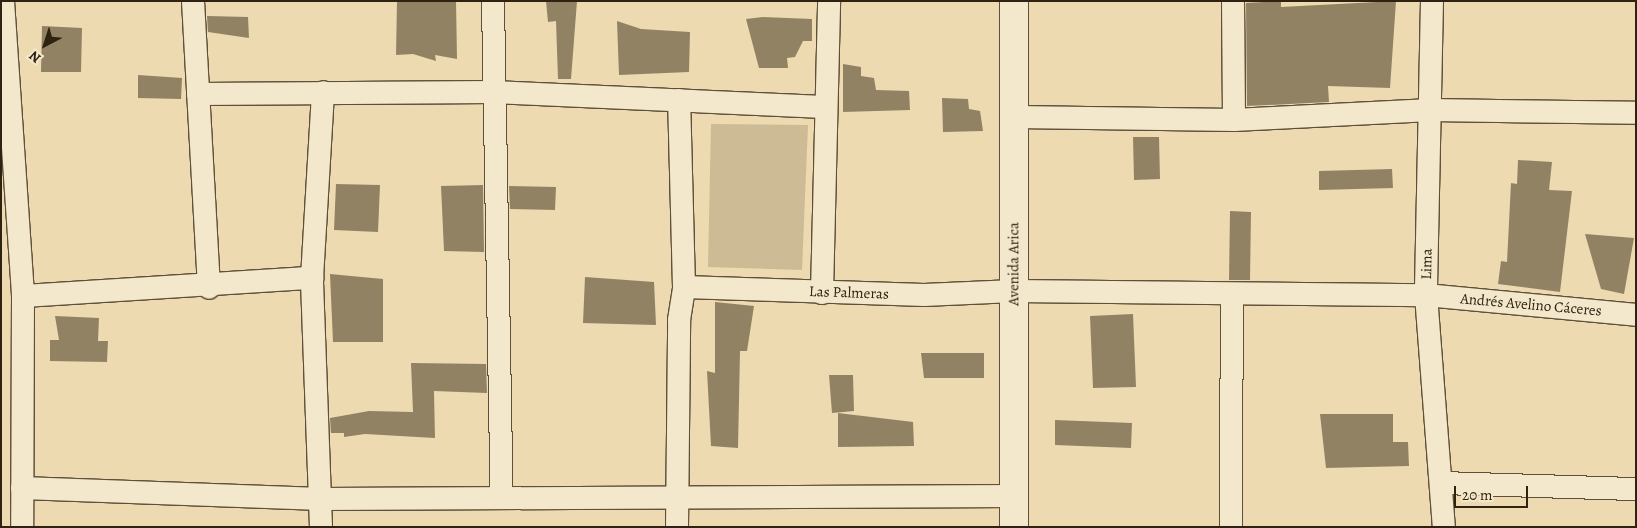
<!DOCTYPE html>
<meta charset="utf-8">
<style>
body{margin:0}
#map{position:relative;width:1637px;height:528px;overflow:hidden;background:#eddab0;font-family:Alegreya,serif}
div>[style]{position:absolute}
.green>*{inset:0;background:#cdbb95}
.building>*{inset:0;background:#928264}
.roads{filter:drop-shadow(1px 0 #5e5039) drop-shadow(-1px 0 #5e5039) drop-shadow(0 1px #5e5039) drop-shadow(0 -1px #5e5039)}
.minor>*{height:22px;margin:-11px;padding:0 11px;transform-origin:11px;border-radius:11px;background:#f3e7cc}
.tertiary>*{height:28px;margin:-14px;padding:0 14px;transform-origin:14px;border-radius:14px;background:#f3e7cc}
span{translate:-50% -50%;white-space:nowrap;text-align:center;line-height:1.15;-webkit-text-stroke:4px #f3e7cc;paint-order:stroke}
.street-label{font-size:15px;color:#2f2211}
.frame{position:absolute;inset:0;border:2px solid #2f2211;pointer-events:none}
.north{position:absolute;left:20px;top:20px;width:50px;height:50px;-webkit-text-stroke:4px #f3e7cc;paint-order:stroke;rotate:220deg;font-size:14px;font-weight:700;line-height:20px;text-align:center;color:#2f2211}
.north::after{content:'';display:block;margin:auto;width:18px;height:22px;background:#2f2211;clip-path:polygon(50% 0,100% 100%,50% 72%,0 100%)}
.scale{position:absolute;left:1454px;top:486px;width:74px;height:22px;box-sizing:border-box;border:2px solid #2f2211;border-top:0;padding-left:6px;font-size:15px;line-height:18px;white-space:nowrap;color:#2f2211;-webkit-text-stroke:4px #f3e7cc;paint-order:stroke}
</style>
<div id="map">
<div class="green">
<i style="clip-path:polygon(711px 124px,808px 125px,802px 270px,708px 267px)"></i>
</div>
<div class="building">
<i style="clip-path:polygon(397px 1px,456px 1px,457px 59px,435px 55px,436px 61px,413px 54px,396px 55px)"></i>
<i style="clip-path:polygon(546px 1px,577px 1px,571px 79px,558px 79px,556px 21px,548px 22px)"></i>
<i style="clip-path:polygon(1281px 1px,1281px 7px,1396px 1px,1390px 88px,1328px 86px,1329px 102px,1247px 106px,1246px 3px)"></i>
<i style="clip-path:polygon(207px 16px,248px 17px,249px 38px,208px 32px)"></i>
<i style="clip-path:polygon(763px 17px,812px 19px,812px 41px,803px 41px,795px 57px,787px 58px,788px 68px,759px 68px,746px 19px)"></i>
<i style="clip-path:polygon(617px 21px,641px 29px,690px 32px,689px 72px,619px 75px)"></i>
<i style="clip-path:polygon(42px 26px,82px 28px,81px 72px,41px 72px)"></i>
<i style="clip-path:polygon(843px 64px,861px 67px,861px 76px,874px 78px,876px 90px,909px 91px,910px 110px,843px 112px)"></i>
<i style="clip-path:polygon(138px 75px,182px 78px,181px 99px,138px 98px)"></i>
<i style="clip-path:polygon(942px 98px,968px 99px,969px 109px,980px 111px,983px 131px,943px 132px)"></i>
<i style="clip-path:polygon(1133px 137px,1159px 137px,1160px 179px,1134px 180px)"></i>
<i style="clip-path:polygon(1518px 160px,1552px 162px,1549px 190px,1572px 191px,1560px 292px,1498px 284px,1501px 261px,1507px 262px,1511px 183px,1517px 184px)"></i>
<i style="clip-path:polygon(1392px 169px,1393px 188px,1319px 190px,1319px 171px)"></i>
<i style="clip-path:polygon(336px 184px,380px 185px,378px 232px,334px 230px)"></i>
<i style="clip-path:polygon(483px 185px,484px 252px,444px 251px,441px 186px)"></i>
<i style="clip-path:polygon(509px 186px,556px 187px,555px 210px,510px 209px)"></i>
<i style="clip-path:polygon(1230px 211px,1251px 212px,1250px 280px,1229px 280px)"></i>
<i style="clip-path:polygon(1585px 234px,1634px 238px,1624px 294px,1601px 289px)"></i>
<i style="clip-path:polygon(330px 274px,383px 279px,383px 342px,333px 342px)"></i>
<i style="clip-path:polygon(585px 277px,654px 282px,656px 325px,583px 323px)"></i>
<i style="clip-path:polygon(715px 302px,754px 306px,747px 351px,740px 351px,738px 448px,711px 446px,707px 371px,715px 373px)"></i>
<i style="clip-path:polygon(1133px 314px,1136px 387px,1093px 388px,1090px 316px)"></i>
<i style="clip-path:polygon(55px 316px,99px 318px,98px 341px,108px 341px,107px 362px,50px 361px,50px 340px,59px 340px)"></i>
<i style="clip-path:polygon(921px 353px,984px 353px,984px 378px,924px 378px)"></i>
<i style="clip-path:polygon(411px 363px,486px 364px,487px 393px,434px 391px,435px 438px,365px 434px,344px 437px,344px 433px,331px 433px,330px 418px,369px 411px,413px 412px)"></i>
<i style="clip-path:polygon(829px 375px,853px 375px,854px 411px,832px 413px)"></i>
<i style="clip-path:polygon(838px 413px,913px 422px,914px 446px,838px 447px)"></i>
<i style="clip-path:polygon(1320px 414px,1393px 414px,1393px 442px,1408px 442px,1409px 466px,1326px 468px)"></i>
<i style="clip-path:polygon(1055px 420px,1132px 423px,1131px 448px,1055px 445px)"></i>
</div>
<div class="roads">
<div class="minor">
<i style="left:3px;top:1px;width:296px;rotate:86.1deg"></i>
<i style="left:23px;top:296px;width:231px;rotate:90.2deg"></i>
<i style="left:193px;top:1px;width:287px;rotate:86.8deg"></i>
<i style="left:493px;top:1px;width:495px;rotate:89deg"></i>
<i style="left:1233px;top:1px;width:119px;rotate:89.5deg"></i>
<i style="left:1432px;top:1px;width:294px;rotate:91.2deg"></i>
<i style="left:1426px;top:295px;width:233px;rotate:85.6deg"></i>
<i style="left:198px;top:94px;width:295px;rotate:-0.4deg"></i>
<i style="left:493px;top:92px;width:331px;rotate:2.6deg"></i>
<i style="left:1015px;top:117px;width:219px;rotate:0.8deg"></i>
<i style="left:1234px;top:120px;width:197px;rotate:-2.9deg"></i>
<i style="left:1431px;top:110px;width:205px;rotate:0.8deg"></i>
<i style="left:684px;top:287px;width:240px;rotate:1.9deg"></i>
<i style="left:924px;top:295px;width:90px;rotate:-2.5deg"></i>
<i style="left:1014px;top:291px;width:412px;rotate:0.6deg"></i>
<i style="left:1426px;top:295px;width:211px;rotate:5.4deg"></i>
<i style="left:822px;top:293px;width:292px;rotate:-88.6deg"></i>
<i style="left:23px;top:296px;width:290px;rotate:-3.6deg"></i>
<i style="left:1442px;top:483px;width:194px;rotate:1.8deg"></i>
<i style="left:22px;top:488px;width:299px;rotate:2.1deg"></i>
<i style="left:321px;top:499px;width:694px;rotate:-0.25deg"></i>
<i style="left:321px;top:527px;width:249px;rotate:-92.1deg"></i>
<i style="left:312px;top:278px;width:186px;rotate:-86.6deg"></i>
<i style="left:677px;top:527px;width:207px;rotate:-89.4deg"></i>
<i style="left:679px;top:320px;width:33px;rotate:-81deg"></i>
<i style="left:684px;top:287px;width:187px;rotate:-91.5deg"></i>
<i style="left:1231px;top:527px;width:231px;rotate:-89.8deg"></i>
</div>
<div class="tertiary">
<i style="left:1014px;top:527px;width:526px;rotate:-90deg"></i>
</div>
</div>
<div class="street-label">
<span style="left:1014px;top:264px;rotate:-90deg">Avenida Arica</span>
<span style="left:1427px;top:264px;rotate:-89deg">Lima</span>
<span style="left:849px;top:293px;rotate:2deg">Las Palmeras</span>
<span style="left:1531px;top:305px;rotate:5deg">Andrés Avelino Cáceres</span>
</div>
<div class="frame"></div>
<div class="north">N</div>
<div class="scale">20 m</div>
</div>
